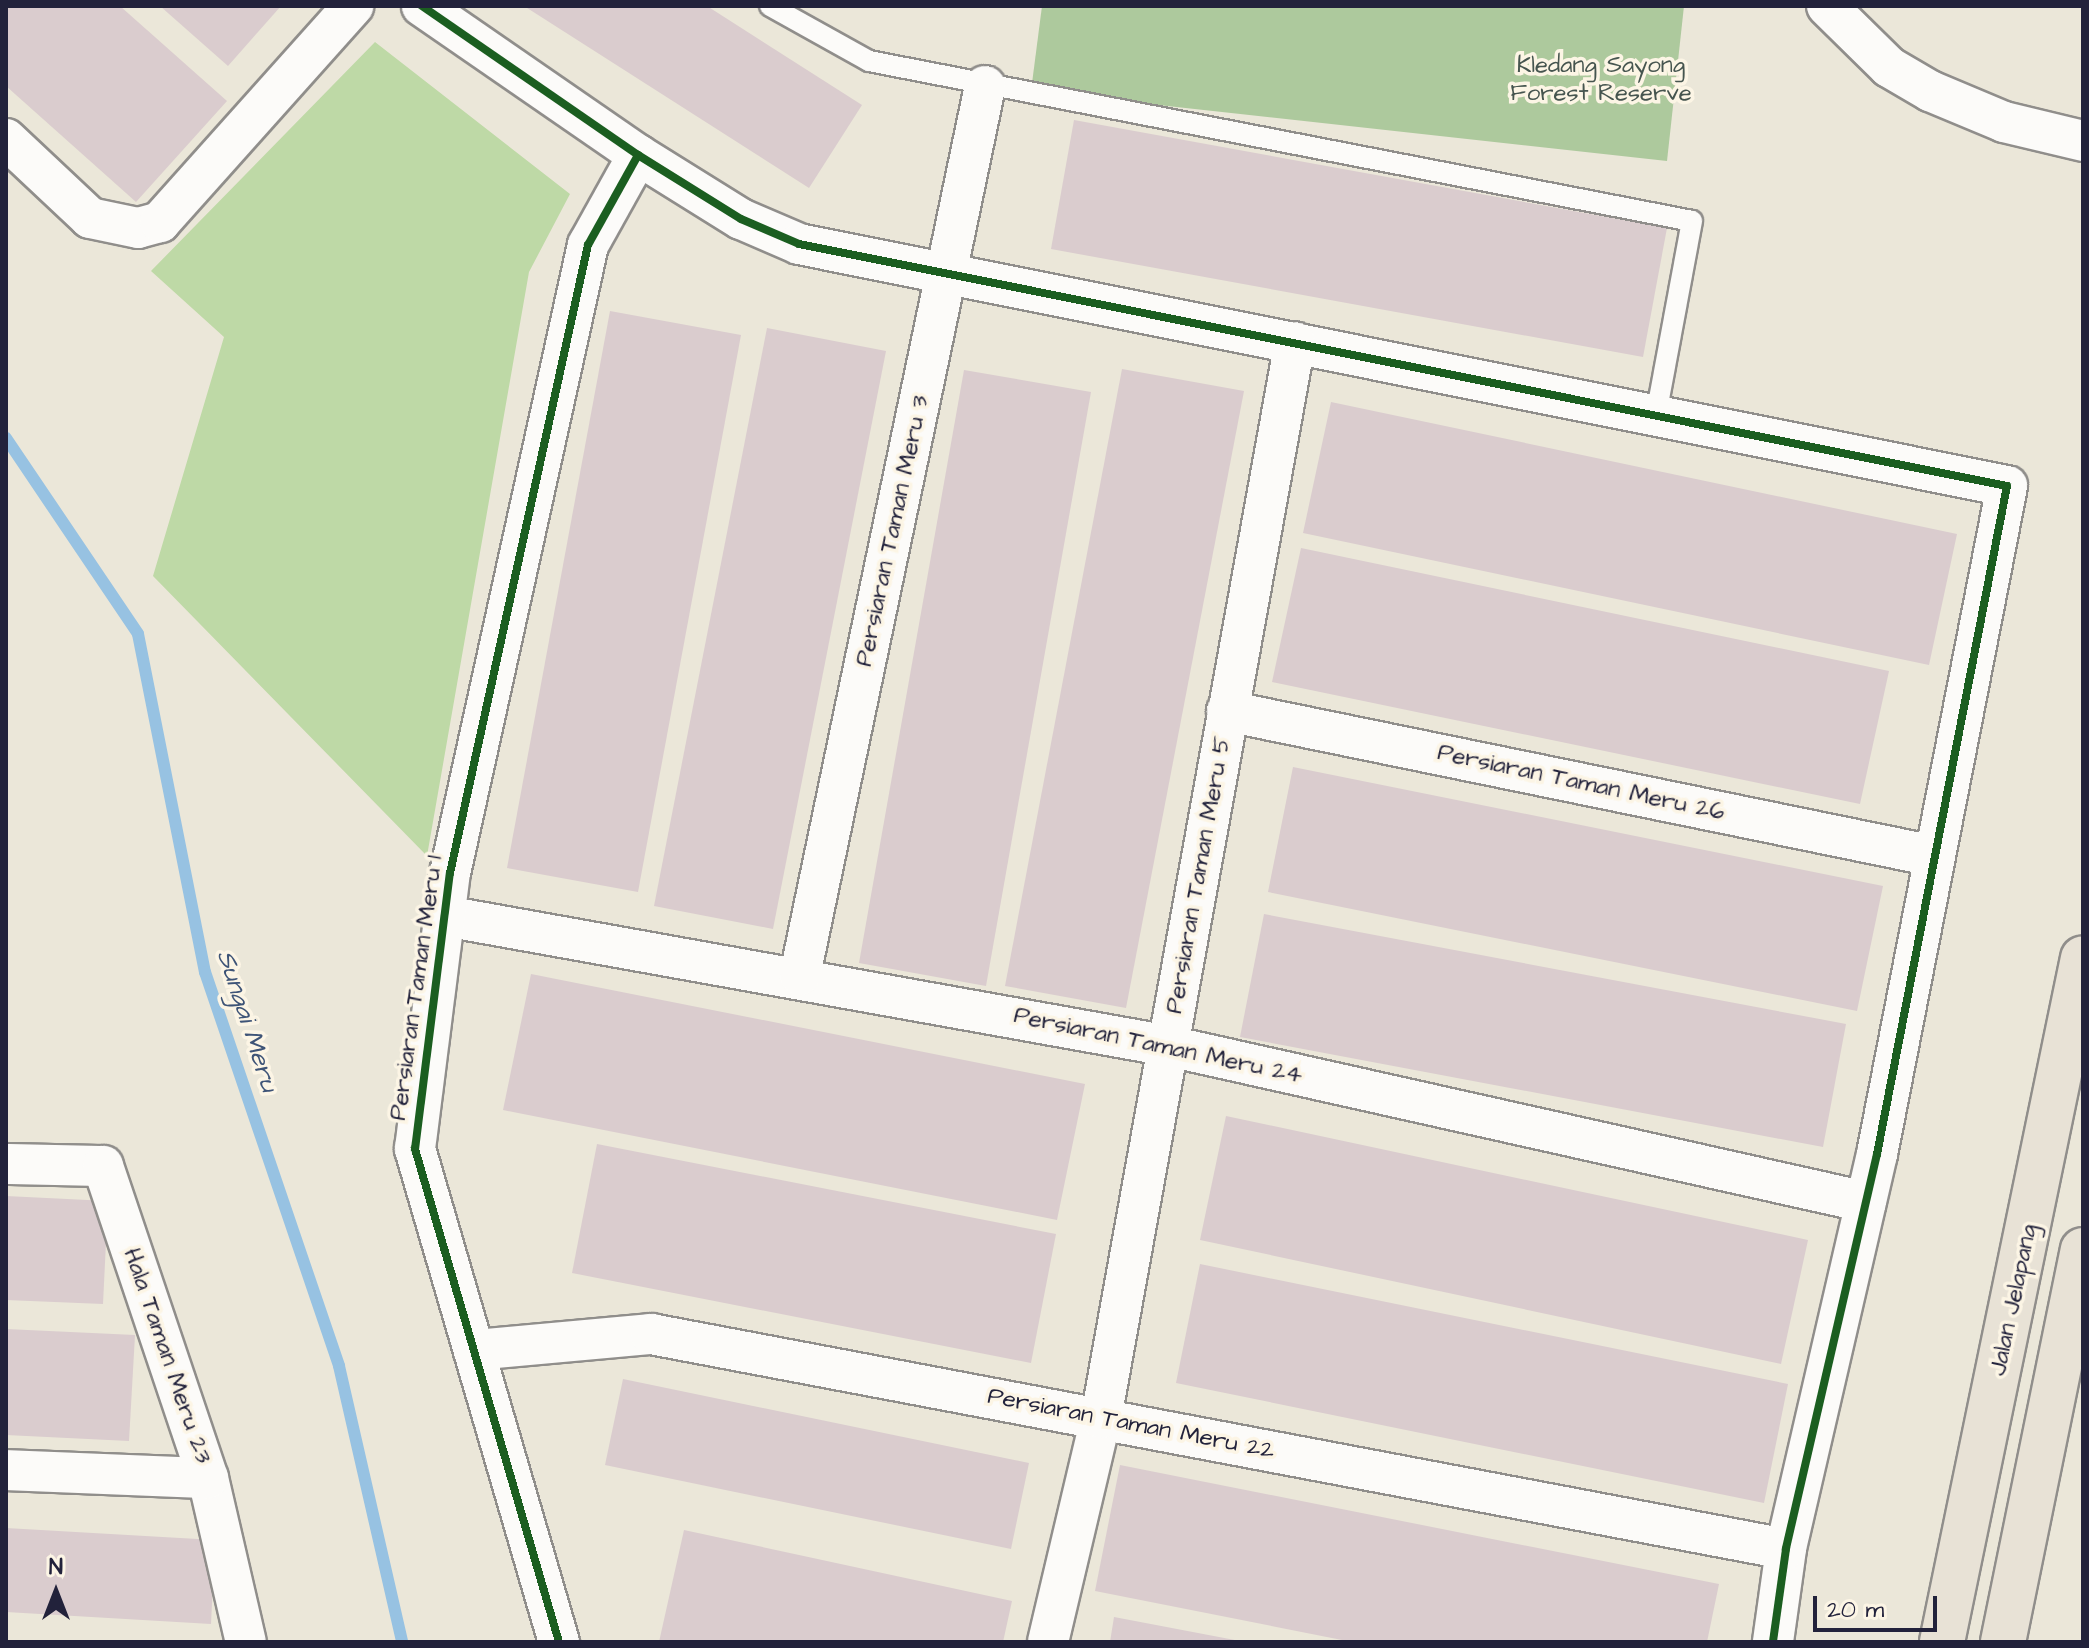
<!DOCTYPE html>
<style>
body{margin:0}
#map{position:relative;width:2089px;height:1648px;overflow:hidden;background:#ebe7d9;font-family:"Architects Daughter",sans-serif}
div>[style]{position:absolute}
.green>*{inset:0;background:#bed9a6}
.forest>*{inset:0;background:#adc99d}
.stream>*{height:12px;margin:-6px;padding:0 6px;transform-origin:6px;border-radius:6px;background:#97c2e2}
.building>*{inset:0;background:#daccce}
.roads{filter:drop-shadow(2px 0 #908e8b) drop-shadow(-2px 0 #908e8b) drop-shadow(0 2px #908e8b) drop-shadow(0 -2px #908e8b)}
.service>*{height:20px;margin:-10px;padding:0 10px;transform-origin:10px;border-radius:10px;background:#fcfbf9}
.minor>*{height:40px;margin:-20px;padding:0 20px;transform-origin:20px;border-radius:20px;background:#fcfbf9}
.primary>*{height:44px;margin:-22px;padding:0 22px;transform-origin:22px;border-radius:22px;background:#e8e2d6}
.cycleway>*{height:8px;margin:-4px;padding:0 4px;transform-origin:4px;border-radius:4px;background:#1b5e20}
span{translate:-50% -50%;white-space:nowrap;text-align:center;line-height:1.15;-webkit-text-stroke:7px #fcf5e5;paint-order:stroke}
.park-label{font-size:24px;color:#46554f}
.street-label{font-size:24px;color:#22223b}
.water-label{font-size:26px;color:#3e5477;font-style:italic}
.frame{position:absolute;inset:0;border:8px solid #22223b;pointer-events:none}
.north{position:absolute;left:16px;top:1552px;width:80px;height:80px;-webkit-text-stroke:6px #fcf5e5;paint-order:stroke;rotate:0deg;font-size:22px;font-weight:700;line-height:32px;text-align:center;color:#22223b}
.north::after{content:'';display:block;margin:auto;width:28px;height:36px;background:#22223b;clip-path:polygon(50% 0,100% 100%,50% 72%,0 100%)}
.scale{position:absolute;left:1813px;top:1596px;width:124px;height:36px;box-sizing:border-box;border:4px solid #22223b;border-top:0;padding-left:10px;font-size:24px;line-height:28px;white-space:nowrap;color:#22223b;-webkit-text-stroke:6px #fcf5e5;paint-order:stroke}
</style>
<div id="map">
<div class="green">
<i style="clip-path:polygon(375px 42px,570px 194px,529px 272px,427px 856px,153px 576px,224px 337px,151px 271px)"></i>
</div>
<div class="forest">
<i style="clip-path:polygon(1042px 6px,1684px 6px,1667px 161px,1031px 91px)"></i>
</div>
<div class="stream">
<i style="left:6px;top:438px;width:236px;rotate:56deg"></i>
<i style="left:138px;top:634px;width:345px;rotate:78.8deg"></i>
<i style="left:205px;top:972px;width:416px;rotate:71.2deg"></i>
<i style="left:339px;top:1366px;width:283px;rotate:77.1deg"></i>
</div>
<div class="building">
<i style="clip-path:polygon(6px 6px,120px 6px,227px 101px,136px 202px,6px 86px)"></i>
<i style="clip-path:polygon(160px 6px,281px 6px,228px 66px)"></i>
<i style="clip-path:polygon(524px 6px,707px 6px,862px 105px,809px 188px)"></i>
<i style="clip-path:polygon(1074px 120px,1667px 228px,1643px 357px,1051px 249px)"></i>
<i style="clip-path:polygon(610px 311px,741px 335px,638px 892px,507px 868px)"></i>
<i style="clip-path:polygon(767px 328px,886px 351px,773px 929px,654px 906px)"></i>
<i style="clip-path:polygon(1122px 369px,1244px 391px,1126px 1008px,1005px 986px)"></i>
<i style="clip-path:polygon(964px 370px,1091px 392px,986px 986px,859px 963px)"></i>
<i style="clip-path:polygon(1331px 402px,1957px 534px,1929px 665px,1303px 533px)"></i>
<i style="clip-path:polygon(1301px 548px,1889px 671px,1860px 804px,1272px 682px)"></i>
<i style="clip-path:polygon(1293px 767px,1883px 886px,1857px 1011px,1268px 892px)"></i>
<i style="clip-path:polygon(1264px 914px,1846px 1024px,1823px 1147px,1240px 1037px)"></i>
<i style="clip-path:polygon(531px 974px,1085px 1084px,1057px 1220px,503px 1110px)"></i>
<i style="clip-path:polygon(1226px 1116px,1808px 1240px,1781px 1364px,1200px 1240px)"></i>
<i style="clip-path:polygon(597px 1144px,1056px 1234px,1031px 1363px,572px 1273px)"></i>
<i style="clip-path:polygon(6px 1196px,108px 1201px,103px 1304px,6px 1300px)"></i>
<i style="clip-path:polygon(1200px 1264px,1788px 1384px,1764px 1503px,1176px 1383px)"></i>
<i style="clip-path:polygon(6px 1329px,135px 1335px,129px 1441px,6px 1435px)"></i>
<i style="clip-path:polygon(623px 1379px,1029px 1463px,1011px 1549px,605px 1465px)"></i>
<i style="clip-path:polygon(1120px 1465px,1719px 1584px,1707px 1642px,1352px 1642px,1095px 1591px)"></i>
<i style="clip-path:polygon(6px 1528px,215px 1540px,211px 1624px,6px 1612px)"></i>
<i style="clip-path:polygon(684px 1530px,1012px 1601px,1003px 1642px,659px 1642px)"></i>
<i style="clip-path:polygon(1114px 1617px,1240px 1641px,1240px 1642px,1110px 1642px)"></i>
</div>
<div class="roads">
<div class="service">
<i style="left:770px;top:6px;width:113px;rotate:29.1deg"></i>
<i style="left:869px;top:61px;width:838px;rotate:11deg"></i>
<i style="left:1692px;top:221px;width:197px;rotate:100.5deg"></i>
</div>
<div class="minor">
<i style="left:422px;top:6px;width:262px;rotate:34.6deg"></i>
<i style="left:638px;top:155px;width:121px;rotate:31.9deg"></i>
<i style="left:741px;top:219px;width:63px;rotate:23.3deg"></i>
<i style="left:799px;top:244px;width:1232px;rotate:11.33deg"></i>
<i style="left:2007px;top:486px;width:681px;rotate:101.01deg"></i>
<i style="left:1877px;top:1154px;width:405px;rotate:103deg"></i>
<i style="left:1786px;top:1549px;width:94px;rotate:98deg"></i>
<i style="left:1827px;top:6px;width:87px;rotate:44.5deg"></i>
<i style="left:1889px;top:67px;width:48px;rotate:30.3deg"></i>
<i style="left:1930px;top:91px;width:80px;rotate:22.7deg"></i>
<i style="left:2004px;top:122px;width:81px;rotate:13.5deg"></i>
<i style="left:6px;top:139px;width:115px;rotate:43.2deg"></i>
<i style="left:90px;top:218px;width:49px;rotate:11.8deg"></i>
<i style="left:138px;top:228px;width:23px;rotate:-15deg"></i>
<i style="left:160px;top:222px;width:290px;rotate:-48.2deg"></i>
<i style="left:1227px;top:711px;width:722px;rotate:11.59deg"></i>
<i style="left:445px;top:916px;width:736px;rotate:10.18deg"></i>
<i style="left:1169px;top:1046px;width:714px;rotate:12.62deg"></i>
<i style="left:800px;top:975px;width:908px;rotate:-78.24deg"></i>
<i style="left:6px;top:1164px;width:97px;rotate:1.2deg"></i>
<i style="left:103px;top:1166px;width:329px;rotate:71.4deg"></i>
<i style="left:208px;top:1478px;width:168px;rotate:77deg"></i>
<i style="left:474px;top:1350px;width:178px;rotate:-5.2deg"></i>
<i style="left:651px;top:1334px;width:1155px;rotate:10.73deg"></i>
<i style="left:6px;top:1470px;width:202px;rotate:2.3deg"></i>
<i style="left:559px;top:1642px;width:514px;rotate:-106.28deg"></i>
<i style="left:415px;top:1149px;width:278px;rotate:-82.8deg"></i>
<i style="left:450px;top:873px;width:643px;rotate:-77.61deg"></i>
<i style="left:588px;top:245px;width:103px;rotate:-60.9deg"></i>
<i style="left:1048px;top:1642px;width:230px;rotate:-76.7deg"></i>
<i style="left:1101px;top:1418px;width:1093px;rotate:-79.78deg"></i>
</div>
<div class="primary">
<i style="left:1942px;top:1642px;width:698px;rotate:-78.35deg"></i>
<i style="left:2003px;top:1642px;width:400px;rotate:-78.5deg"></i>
</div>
</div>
<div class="cycleway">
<i style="left:422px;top:6px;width:262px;rotate:34.6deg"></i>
<i style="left:638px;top:155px;width:121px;rotate:31.9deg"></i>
<i style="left:741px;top:219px;width:63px;rotate:23.3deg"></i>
<i style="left:799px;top:244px;width:1232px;rotate:11.33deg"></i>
<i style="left:2007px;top:486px;width:681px;rotate:101.01deg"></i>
<i style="left:1877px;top:1154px;width:405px;rotate:103deg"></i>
<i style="left:1786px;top:1549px;width:94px;rotate:98deg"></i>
<i style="left:559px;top:1642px;width:514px;rotate:-106.28deg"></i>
<i style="left:415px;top:1149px;width:278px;rotate:-82.8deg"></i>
<i style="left:450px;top:873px;width:643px;rotate:-77.61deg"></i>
<i style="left:588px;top:245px;width:103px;rotate:-60.9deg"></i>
</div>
<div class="park-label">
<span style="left:1601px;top:80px">Kledang Sayong<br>Forest Reserve</span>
</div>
<div class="street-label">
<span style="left:893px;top:531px;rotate:-78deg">Persiaran Taman Meru 3</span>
<span style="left:1581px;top:783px;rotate:12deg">Persiaran Taman Meru 26</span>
<span style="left:1199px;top:875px;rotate:-80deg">Persiaran Taman Meru 5</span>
<span style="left:417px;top:988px;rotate:-82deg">Persiaran Taman Meru 1</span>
<span style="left:1158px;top:1046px;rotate:12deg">Persiaran Taman Meru 24</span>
<span style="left:2014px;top:1300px;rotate:-78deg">Jalan Jelapang</span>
<span style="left:167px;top:1356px;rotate:71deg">Hala Taman Meru 23</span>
<span style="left:1131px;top:1424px;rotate:11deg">Persiaran Taman Meru 22</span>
</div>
<div class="water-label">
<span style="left:247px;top:1021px;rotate:72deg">Sungai Meru</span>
</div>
<div class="frame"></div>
<div class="north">N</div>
<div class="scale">20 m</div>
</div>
